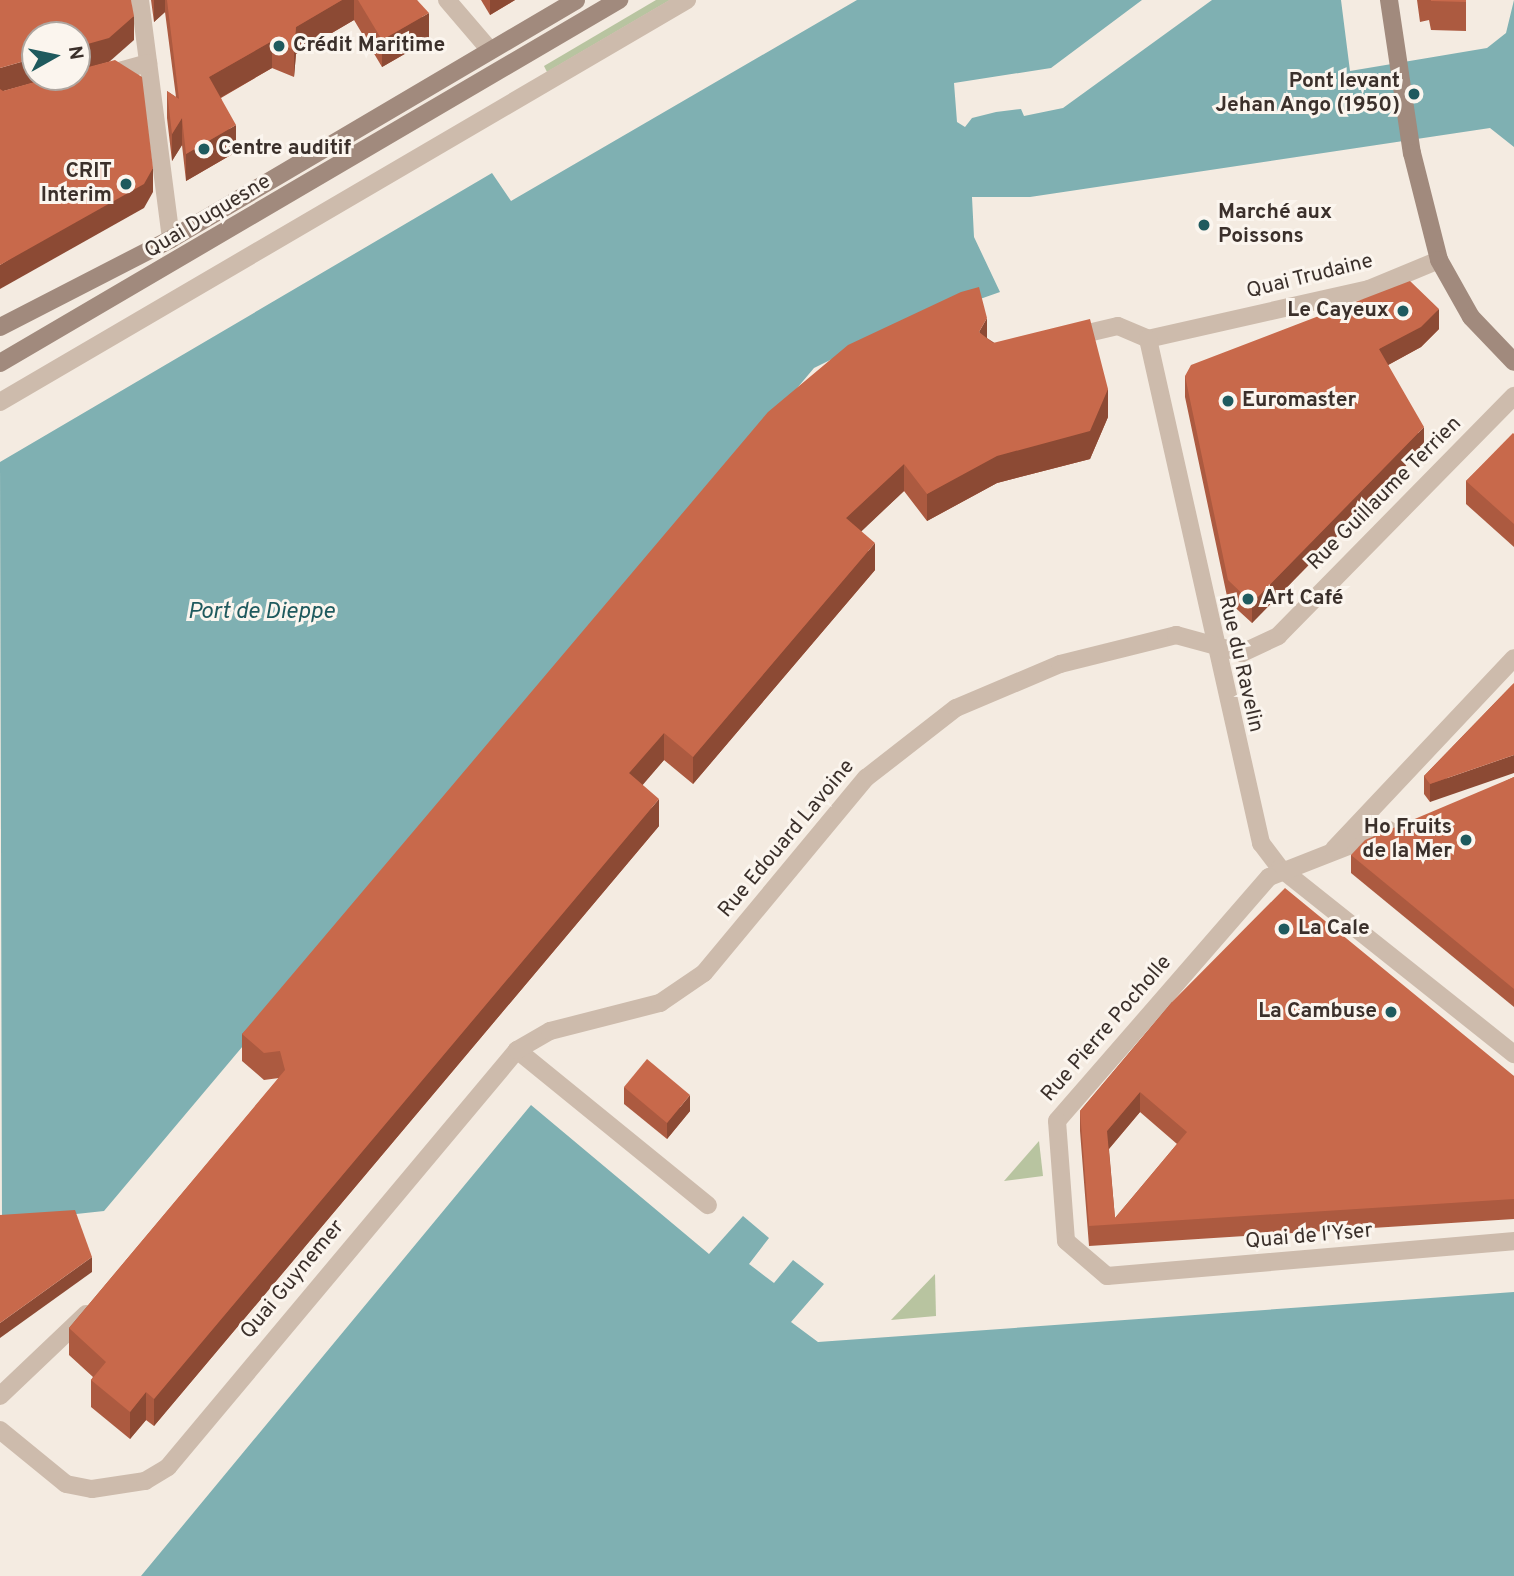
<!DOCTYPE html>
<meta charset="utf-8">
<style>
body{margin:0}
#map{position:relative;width:1514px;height:1576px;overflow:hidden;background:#f4ebe1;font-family:Overpass,sans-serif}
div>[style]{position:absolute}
.green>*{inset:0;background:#b8c4a0}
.water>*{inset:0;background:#7fb0b2}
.lane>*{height:18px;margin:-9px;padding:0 9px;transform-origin:9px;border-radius:9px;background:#cdbbac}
.street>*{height:18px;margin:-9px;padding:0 9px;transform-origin:9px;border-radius:9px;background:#cdbbac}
.secondary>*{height:18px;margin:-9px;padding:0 9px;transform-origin:9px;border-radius:9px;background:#a18a7d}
.wall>*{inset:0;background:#ac5a40}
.shaded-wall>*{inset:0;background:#8c4a34}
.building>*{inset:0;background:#c8694b}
.dots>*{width:19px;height:19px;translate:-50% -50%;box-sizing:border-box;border:4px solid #fbf5ee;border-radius:50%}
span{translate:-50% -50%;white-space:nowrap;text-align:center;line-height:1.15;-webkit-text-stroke:6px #fbf5ee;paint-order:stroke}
.poi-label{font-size:21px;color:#3b302b;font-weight:700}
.left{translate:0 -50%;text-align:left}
.right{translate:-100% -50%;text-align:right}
.street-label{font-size:21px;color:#3b302b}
.water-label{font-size:23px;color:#1f5a5e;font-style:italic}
.north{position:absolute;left:21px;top:21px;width:70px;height:70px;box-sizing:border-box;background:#fbf5ee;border:2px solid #aea6a0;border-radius:50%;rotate:81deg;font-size:19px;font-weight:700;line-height:28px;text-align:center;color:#3b302b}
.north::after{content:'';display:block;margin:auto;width:24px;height:32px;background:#1f5a5e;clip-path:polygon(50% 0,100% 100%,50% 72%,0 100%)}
</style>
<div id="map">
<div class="green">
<i style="clip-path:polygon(656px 0,670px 0,547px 72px,544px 66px)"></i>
<i style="clip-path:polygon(1039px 1141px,1043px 1176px,1004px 1181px)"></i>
<i style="clip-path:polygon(935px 1274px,936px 1316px,891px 1320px)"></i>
</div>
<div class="water">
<i style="clip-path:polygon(857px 0,1142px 0,1051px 68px,954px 83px,957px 122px,965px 127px,972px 118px,996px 112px,1021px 109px,1024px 116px,1063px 108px,1212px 0,1341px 0,1350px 71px,1487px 48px,1506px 33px,1514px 0,1514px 147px,1490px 128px,1030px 197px,972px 197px,974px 237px,1000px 292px,889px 331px,814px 368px,104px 1211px,2px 1222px,0 462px,492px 173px,511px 201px)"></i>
<i style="clip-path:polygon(531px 1105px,709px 1254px,743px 1216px,769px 1238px,749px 1264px,774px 1283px,793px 1260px,824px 1284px,791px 1322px,818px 1342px,1514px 1292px,1514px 1576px,141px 1576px)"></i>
</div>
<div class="lane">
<i style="left:1071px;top:337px;width:48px;rotate:-13.2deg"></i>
<i style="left:1118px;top:326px;width:33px;rotate:23deg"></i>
<i style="left:0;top:402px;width:796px;rotate:-30.33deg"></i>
<i style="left:517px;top:1050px;width:246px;rotate:39.1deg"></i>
<i style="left:0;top:1396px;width:119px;rotate:-43.6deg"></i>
</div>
<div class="street">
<i style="left:140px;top:0;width:241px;rotate:82.6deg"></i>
<i style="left:447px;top:0;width:65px;rotate:49.4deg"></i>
<i style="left:105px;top:75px;width:45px;rotate:-15.6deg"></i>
<i style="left:1439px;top:260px;width:76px;rotate:157.5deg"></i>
<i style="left:1369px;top:289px;width:227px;rotate:167.3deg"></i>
<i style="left:1148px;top:339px;width:517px;rotate:77.36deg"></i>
<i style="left:1261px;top:843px;width:31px;rotate:53deg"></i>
<i style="left:1280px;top:868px;width:299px;rotate:38.5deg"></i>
<i style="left:1389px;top:830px;width:129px;rotate:158.6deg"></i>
<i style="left:1269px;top:877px;width:323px;rotate:131deg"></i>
<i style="left:1057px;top:1121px;width:120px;rotate:85.7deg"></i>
<i style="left:1066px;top:1241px;width:54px;rotate:40.5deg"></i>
<i style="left:1107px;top:1276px;width:409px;rotate:-4.9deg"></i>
<i style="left:1334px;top:849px;width:262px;rotate:-46.7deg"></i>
<i style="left:0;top:1430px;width:85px;rotate:39.3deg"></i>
<i style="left:66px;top:1484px;width:26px;rotate:11deg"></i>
<i style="left:92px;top:1489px;width:54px;rotate:-8.6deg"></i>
<i style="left:145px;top:1481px;width:27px;rotate:-31deg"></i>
<i style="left:168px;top:1467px;width:544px;rotate:-50.07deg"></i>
<i style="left:517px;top:1050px;width:38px;rotate:-30deg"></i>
<i style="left:550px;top:1031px;width:114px;rotate:-14.3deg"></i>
<i style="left:660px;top:1003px;width:53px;rotate:-34.3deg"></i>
<i style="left:704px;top:973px;width:254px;rotate:-50.3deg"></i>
<i style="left:866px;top:778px;width:114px;rotate:-37.9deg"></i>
<i style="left:956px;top:708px;width:113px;rotate:-22.9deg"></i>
<i style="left:1060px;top:664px;width:120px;rotate:-14deg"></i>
<i style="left:1176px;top:635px;width:68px;rotate:15.3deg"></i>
<i style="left:1242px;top:653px;width:40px;rotate:-25deg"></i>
<i style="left:1278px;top:636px;width:337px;rotate:-45.5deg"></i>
</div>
<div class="secondary">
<i style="left:1389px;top:0;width:155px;rotate:81.5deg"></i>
<i style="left:1412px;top:153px;width:110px;rotate:75.8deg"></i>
<i style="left:1439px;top:260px;width:65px;rotate:60.7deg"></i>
<i style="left:1471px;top:317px;width:62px;rotate:46.3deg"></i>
<i style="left:0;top:327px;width:192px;rotate:-27.2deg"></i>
<i style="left:171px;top:239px;width:470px;rotate:-30.5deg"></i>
<i style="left:0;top:363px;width:718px;rotate:-30.39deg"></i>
</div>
<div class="wall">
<i style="clip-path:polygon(151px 0,417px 0,429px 40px,382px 67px,354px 20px,296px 54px,294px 77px,272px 68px,221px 98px,236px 152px,186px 181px,182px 145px,172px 161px,167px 118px,167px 91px,176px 97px,165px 12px,154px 22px)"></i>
<i style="clip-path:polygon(481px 0,515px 0,490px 15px)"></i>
<i style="clip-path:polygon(1417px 0,1466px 0,1466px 31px,1431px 30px,1429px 20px,1420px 22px)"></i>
<i style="clip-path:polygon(1439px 329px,1421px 347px,1388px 365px,1424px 447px,1252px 623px,1228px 601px,1185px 397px,1185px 376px)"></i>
<i style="clip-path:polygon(987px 338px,1108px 417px,1090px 459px,997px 483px,927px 521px,904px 491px,861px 531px,875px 570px,693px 784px,664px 760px,642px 785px,659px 826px,154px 1426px,146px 1420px,130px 1439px,91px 1407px,91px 1380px,93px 1377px,69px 1355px,69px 1328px,279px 1078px,264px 1080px,242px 1061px,242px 1034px)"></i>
<i style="clip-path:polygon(1514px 434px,1514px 547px,1466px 504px,1466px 481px)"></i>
<i style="clip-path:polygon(1514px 683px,1430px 802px,1424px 794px,1424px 776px)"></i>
<i style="clip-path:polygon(1514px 777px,1514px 1007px,1351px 873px,1351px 855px)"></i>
<i style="clip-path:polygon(evenodd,1172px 1002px,1514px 1076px,1514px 1219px,1089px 1246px,1080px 1131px,1080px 1111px,1172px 1002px,1140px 1112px,1177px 1144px,1115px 1218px,1109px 1149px,1140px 1112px)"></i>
<i style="clip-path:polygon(624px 1087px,690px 1111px,667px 1139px,624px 1104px)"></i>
</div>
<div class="shaded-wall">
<i style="clip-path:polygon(154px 0,165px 0,165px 12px,154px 22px)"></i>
<i style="clip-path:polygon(342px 0,354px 0,354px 20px,296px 54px,294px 77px,294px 50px,296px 27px)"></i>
<i style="clip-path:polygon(490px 0,515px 0,490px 15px)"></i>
<i style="clip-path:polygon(429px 13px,429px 40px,382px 67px,382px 40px)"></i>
<i style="clip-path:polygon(134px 16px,134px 40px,109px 62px,77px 71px,77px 47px)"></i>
<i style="clip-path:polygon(272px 41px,272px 68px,209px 104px,209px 77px)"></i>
<i style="clip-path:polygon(35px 58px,35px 77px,55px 77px,0 92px,0 68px)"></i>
<i style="clip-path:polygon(182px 118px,182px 145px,172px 161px,172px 134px)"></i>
<i style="clip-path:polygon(236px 125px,236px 152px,186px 181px,186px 154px)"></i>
<i style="clip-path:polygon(153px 168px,153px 192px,144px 208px,0 289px,0 265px)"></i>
<i style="clip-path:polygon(1439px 309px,1439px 329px,1421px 347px,1379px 370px,1379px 349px)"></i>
<i style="clip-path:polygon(987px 318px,987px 345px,979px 332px)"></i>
<i style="clip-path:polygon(1108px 389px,1108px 417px,1090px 459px,997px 483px,927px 521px,927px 494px)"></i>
<i style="clip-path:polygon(1424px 427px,1424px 447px,1252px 623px,1252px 603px)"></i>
<i style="clip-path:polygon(904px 464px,904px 491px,846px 546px,846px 518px)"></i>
<i style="clip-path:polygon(875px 543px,875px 570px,693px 784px,693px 757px)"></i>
<i style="clip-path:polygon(664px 733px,664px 760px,629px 801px,629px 773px)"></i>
<i style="clip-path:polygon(1514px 755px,1514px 773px,1430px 802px,1430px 784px)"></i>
<i style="clip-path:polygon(659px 799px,659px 826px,154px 1426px,154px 1399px)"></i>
<i style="clip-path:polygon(1140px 1092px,1140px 1112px,1107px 1151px,1107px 1131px)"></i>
<i style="clip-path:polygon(690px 1095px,690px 1111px,667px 1139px,667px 1123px)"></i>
<i style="clip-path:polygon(92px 1257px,92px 1272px,0 1338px,0 1323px)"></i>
<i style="clip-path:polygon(146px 1392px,146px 1420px,130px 1439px,130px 1412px)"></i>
</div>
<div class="building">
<i style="clip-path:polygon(0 0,131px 0,134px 16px,109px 38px,77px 47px,77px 35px,35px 35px,35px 58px,0 68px)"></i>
<i style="clip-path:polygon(167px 0,342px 0,296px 27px,294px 50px,272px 41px,209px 77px,236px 125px,186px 154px,182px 118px,172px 134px,167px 91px,179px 99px)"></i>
<i style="clip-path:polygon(358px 0,417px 0,429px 13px,382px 40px)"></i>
<i style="clip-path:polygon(1431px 0,1466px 0,1466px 2px,1431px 1px)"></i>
<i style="clip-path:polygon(115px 60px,142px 77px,153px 168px,144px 184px,0 265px,0 89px,3px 91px,52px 77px,77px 77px,77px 70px)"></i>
<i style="clip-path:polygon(1410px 281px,1439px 309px,1421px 327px,1379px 349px,1424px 427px,1252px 603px,1228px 580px,1185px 376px,1191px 365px)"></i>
<i style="clip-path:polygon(979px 287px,987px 318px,979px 332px,993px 343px,1090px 319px,1108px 389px,1090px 431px,997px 456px,927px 494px,904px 464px,846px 518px,875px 543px,693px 757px,664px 733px,629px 773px,659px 799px,154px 1399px,146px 1392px,130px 1412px,91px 1380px,106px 1362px,69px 1328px,285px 1070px,280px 1051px,264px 1053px,242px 1034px,768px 412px,848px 345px,961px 292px)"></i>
<i style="clip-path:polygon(1513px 433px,1514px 434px,1514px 524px,1466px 481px)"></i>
<i style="clip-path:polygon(1514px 683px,1514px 755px,1430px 784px,1424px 776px)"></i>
<i style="clip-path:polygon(1514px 777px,1514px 989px,1351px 855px,1365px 840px)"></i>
<i style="clip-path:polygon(evenodd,1285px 888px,1514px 1076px,1514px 1199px,1089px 1226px,1080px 1111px,1172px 1002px,1285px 888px,1140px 1092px,1187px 1132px,1115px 1218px,1107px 1131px,1140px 1092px)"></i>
<i style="clip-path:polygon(647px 1059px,690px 1095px,667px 1123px,624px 1087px)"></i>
<i style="clip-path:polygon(75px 1210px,92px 1257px,0 1323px,0 1215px)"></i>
</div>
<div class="dots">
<i style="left:279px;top:46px;background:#1f5a5e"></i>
<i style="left:1414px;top:94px;background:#1f5a5e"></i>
<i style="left:204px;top:149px;background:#1f5a5e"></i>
<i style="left:126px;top:184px;background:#1f5a5e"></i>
<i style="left:1204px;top:225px;background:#1f5a5e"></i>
<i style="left:1403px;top:311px;background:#1f5a5e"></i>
<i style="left:1228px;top:401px;background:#1f5a5e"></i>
<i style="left:1248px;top:599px;background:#1f5a5e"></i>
<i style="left:1466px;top:840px;background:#1f5a5e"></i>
<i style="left:1284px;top:929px;background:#1f5a5e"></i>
<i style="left:1391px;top:1012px;background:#1f5a5e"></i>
</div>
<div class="poi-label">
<span class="left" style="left:293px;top:46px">Crédit Maritime</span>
<span class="right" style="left:1400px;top:94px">Pont levant<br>Jehan Ango (1950)</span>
<span class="left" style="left:218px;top:149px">Centre auditif</span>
<span class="right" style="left:112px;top:184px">CRIT<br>Interim</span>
<span class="left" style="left:1218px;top:225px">Marché aux<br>Poissons</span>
<span class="right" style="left:1389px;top:311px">Le Cayeux</span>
<span class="left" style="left:1242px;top:401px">Euromaster</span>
<span class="left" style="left:1262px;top:599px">Art Café</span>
<span class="right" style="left:1452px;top:840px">Ho Fruits<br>de la Mer</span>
<span class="left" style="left:1298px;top:929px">La Cale</span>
<span class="right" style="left:1377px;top:1012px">La Cambuse</span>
</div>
<div class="street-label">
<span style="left:208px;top:217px;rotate:-31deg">Quai Duquesne</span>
<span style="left:1310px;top:277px;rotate:-14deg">Quai Trudaine</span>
<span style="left:1385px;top:494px;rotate:-45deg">Rue Guillaume Terrien</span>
<span style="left:1240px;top:664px;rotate:77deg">Rue du Ravelin</span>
<span style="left:787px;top:839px;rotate:-50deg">Rue Edouard Lavoine</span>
<span style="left:1107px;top:1029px;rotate:-49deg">Rue Pierre Pocholle</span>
<span style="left:1309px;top:1237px;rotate:-5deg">Quai de l'Yser</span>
<span style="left:293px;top:1280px;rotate:-50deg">Quai Guynemer</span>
</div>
<div class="water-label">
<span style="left:261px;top:613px">Port de Dieppe</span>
</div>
<div class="north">N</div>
</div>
